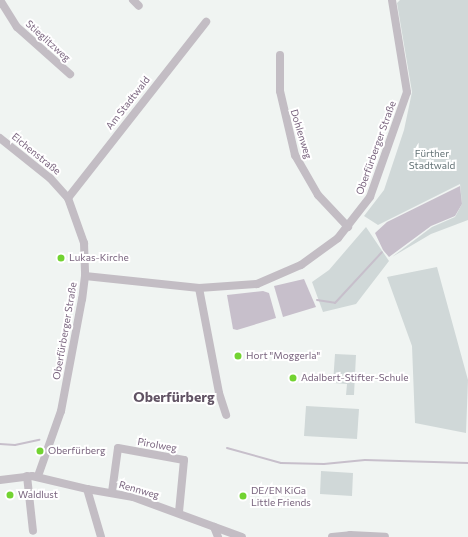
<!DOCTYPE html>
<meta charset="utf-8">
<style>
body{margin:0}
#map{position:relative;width:468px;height:537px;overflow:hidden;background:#f0f4f2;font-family:Commissioner,sans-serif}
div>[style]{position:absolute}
.green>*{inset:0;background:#d0d8d8}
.water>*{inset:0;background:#c7bfcb}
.stream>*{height:2px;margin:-1px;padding:0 1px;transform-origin:1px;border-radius:1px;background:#c7bfcb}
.street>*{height:8px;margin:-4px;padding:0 4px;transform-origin:4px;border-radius:4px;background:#c3bdc4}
.dots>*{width:11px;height:11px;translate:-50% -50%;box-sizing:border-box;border:2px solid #fff;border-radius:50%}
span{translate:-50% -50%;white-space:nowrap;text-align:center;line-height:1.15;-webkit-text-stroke:4px #fff;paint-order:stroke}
.street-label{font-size:10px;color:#7a657f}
.park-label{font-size:10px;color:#647376}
.poi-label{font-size:10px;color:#7a657f}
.left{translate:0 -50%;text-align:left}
.district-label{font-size:14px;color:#615364;font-weight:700}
</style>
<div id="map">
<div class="green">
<i style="clip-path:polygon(400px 0,468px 0,468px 220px,431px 234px,392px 257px,432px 227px,455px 217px,462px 204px,460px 184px,378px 225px,364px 216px,384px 190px,404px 130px,412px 92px,397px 3px)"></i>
<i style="clip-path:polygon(366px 227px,389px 261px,356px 304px,323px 312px,312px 282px,329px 270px)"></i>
<i style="clip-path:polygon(437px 267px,468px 380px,466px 433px,415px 423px,412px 346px,387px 277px)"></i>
<i style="clip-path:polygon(335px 354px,356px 355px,354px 395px,346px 395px,347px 384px,333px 383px)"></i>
<i style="clip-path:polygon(306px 406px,359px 409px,357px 439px,304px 436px)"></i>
<i style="clip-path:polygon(321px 471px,353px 473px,352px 496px,320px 494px)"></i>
</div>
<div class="water">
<i style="clip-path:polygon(460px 186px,462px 204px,455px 216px,431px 226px,389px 257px,383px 250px,375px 233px,387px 222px)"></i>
<i style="clip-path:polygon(304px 279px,316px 307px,283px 317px,274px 286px)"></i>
<i style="clip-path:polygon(263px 291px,269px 293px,276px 318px,237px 330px,233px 329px,227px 295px)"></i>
</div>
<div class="stream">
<i style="left:317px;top:300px;width:18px;rotate:9deg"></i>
<i style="left:335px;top:303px;width:69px;rotate:-47.3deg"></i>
<i style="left:0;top:444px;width:15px;rotate:4deg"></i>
<i style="left:15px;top:445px;width:25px;rotate:-12deg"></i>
<i style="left:227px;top:448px;width:56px;rotate:15.5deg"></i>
<i style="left:281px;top:463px;width:43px;rotate:1.3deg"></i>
<i style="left:324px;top:464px;width:41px;rotate:-5.6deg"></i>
<i style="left:365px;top:460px;width:103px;rotate:1.7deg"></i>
</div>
<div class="street">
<i style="left:0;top:0;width:32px;rotate:58deg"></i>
<i style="left:17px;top:27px;width:71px;rotate:41.6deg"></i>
<i style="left:133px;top:0;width:8px;rotate:45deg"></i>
<i style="left:280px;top:55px;width:36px;rotate:90deg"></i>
<i style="left:280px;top:91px;width:66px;rotate:76.8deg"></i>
<i style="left:295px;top:155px;width:46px;rotate:60.1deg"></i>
<i style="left:318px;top:195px;width:44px;rotate:46.8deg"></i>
<i style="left:0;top:138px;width:64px;rotate:38.7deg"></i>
<i style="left:50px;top:178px;width:27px;rotate:48deg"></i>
<i style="left:68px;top:198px;width:48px;rotate:70.4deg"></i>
<i style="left:84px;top:243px;width:33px;rotate:88deg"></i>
<i style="left:85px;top:276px;width:23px;rotate:97deg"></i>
<i style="left:82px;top:299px;width:114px;rotate:100.6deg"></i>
<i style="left:61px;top:411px;width:69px;rotate:109.5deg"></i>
<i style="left:68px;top:198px;width:224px;rotate:-51.9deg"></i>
<i style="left:85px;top:276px;width:115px;rotate:6deg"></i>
<i style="left:199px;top:288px;width:58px;rotate:-3.9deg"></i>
<i style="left:257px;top:284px;width:48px;rotate:-23.4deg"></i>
<i style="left:301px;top:265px;width:46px;rotate:-36.1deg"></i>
<i style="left:338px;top:238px;width:52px;rotate:-52deg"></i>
<i style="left:370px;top:197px;width:111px;rotate:-70.6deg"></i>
<i style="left:407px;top:92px;width:93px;rotate:-99.3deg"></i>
<i style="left:199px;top:288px;width:107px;rotate:79.2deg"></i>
<i style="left:219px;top:393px;width:23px;rotate:72deg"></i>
<i style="left:27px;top:476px;width:55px;rotate:83.8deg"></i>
<i style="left:0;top:480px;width:32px;rotate:-7deg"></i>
<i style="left:32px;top:476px;width:57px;rotate:13.3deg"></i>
<i style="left:87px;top:489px;width:47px;rotate:9.9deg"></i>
<i style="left:133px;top:497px;width:116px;rotate:20.2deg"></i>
<i style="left:87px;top:489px;width:50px;rotate:73.7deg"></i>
<i style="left:112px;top:492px;width:44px;rotate:-82.2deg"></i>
<i style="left:118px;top:448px;width:67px;rotate:10.3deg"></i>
<i style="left:184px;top:460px;width:52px;rotate:95.5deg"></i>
<i style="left:214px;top:527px;width:11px;rotate:68deg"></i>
<i style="left:332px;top:537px;width:18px;rotate:-6deg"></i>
<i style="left:350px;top:535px;width:35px;rotate:3deg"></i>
</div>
<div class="dots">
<i style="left:61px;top:258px;background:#72d331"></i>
<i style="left:238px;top:356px;background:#72d331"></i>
<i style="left:293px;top:378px;background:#72d331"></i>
<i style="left:40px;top:451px;background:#72d331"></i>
<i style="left:10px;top:495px;background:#72d331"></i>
<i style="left:243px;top:496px;background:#72d331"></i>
</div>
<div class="street-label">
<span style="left:48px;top:41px;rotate:42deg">Stieglitzweg</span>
<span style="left:128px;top:103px;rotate:-52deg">Am Stadtwald</span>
<span style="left:301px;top:134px;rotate:73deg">Dohlenweg</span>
<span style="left:376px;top:148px;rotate:-70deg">Oberfürberger Straße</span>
<span style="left:36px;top:154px;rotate:39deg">Eichenstraße</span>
<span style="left:65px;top:331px;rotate:-80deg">Oberfürberger Straße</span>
<span style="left:157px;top:445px;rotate:10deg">Pirolweg</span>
<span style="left:139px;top:490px;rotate:16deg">Rennweg</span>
</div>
<div class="park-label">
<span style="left:432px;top:159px">Fürther<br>Stadtwald</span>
</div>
<div class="poi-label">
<span class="left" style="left:69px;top:258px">Lukas-Kirche</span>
<span class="left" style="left:246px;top:356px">Hort "Moggerla"</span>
<span class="left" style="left:301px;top:378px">Adalbert-Stifter-Schule</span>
<span class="left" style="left:48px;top:451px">Oberfürberg</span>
<span class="left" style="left:251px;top:496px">DE/EN KiGa<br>Little Friends</span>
<span class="left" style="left:18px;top:495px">Waldlust</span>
</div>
<div class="district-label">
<span style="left:174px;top:397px">Oberfürberg</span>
</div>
</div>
